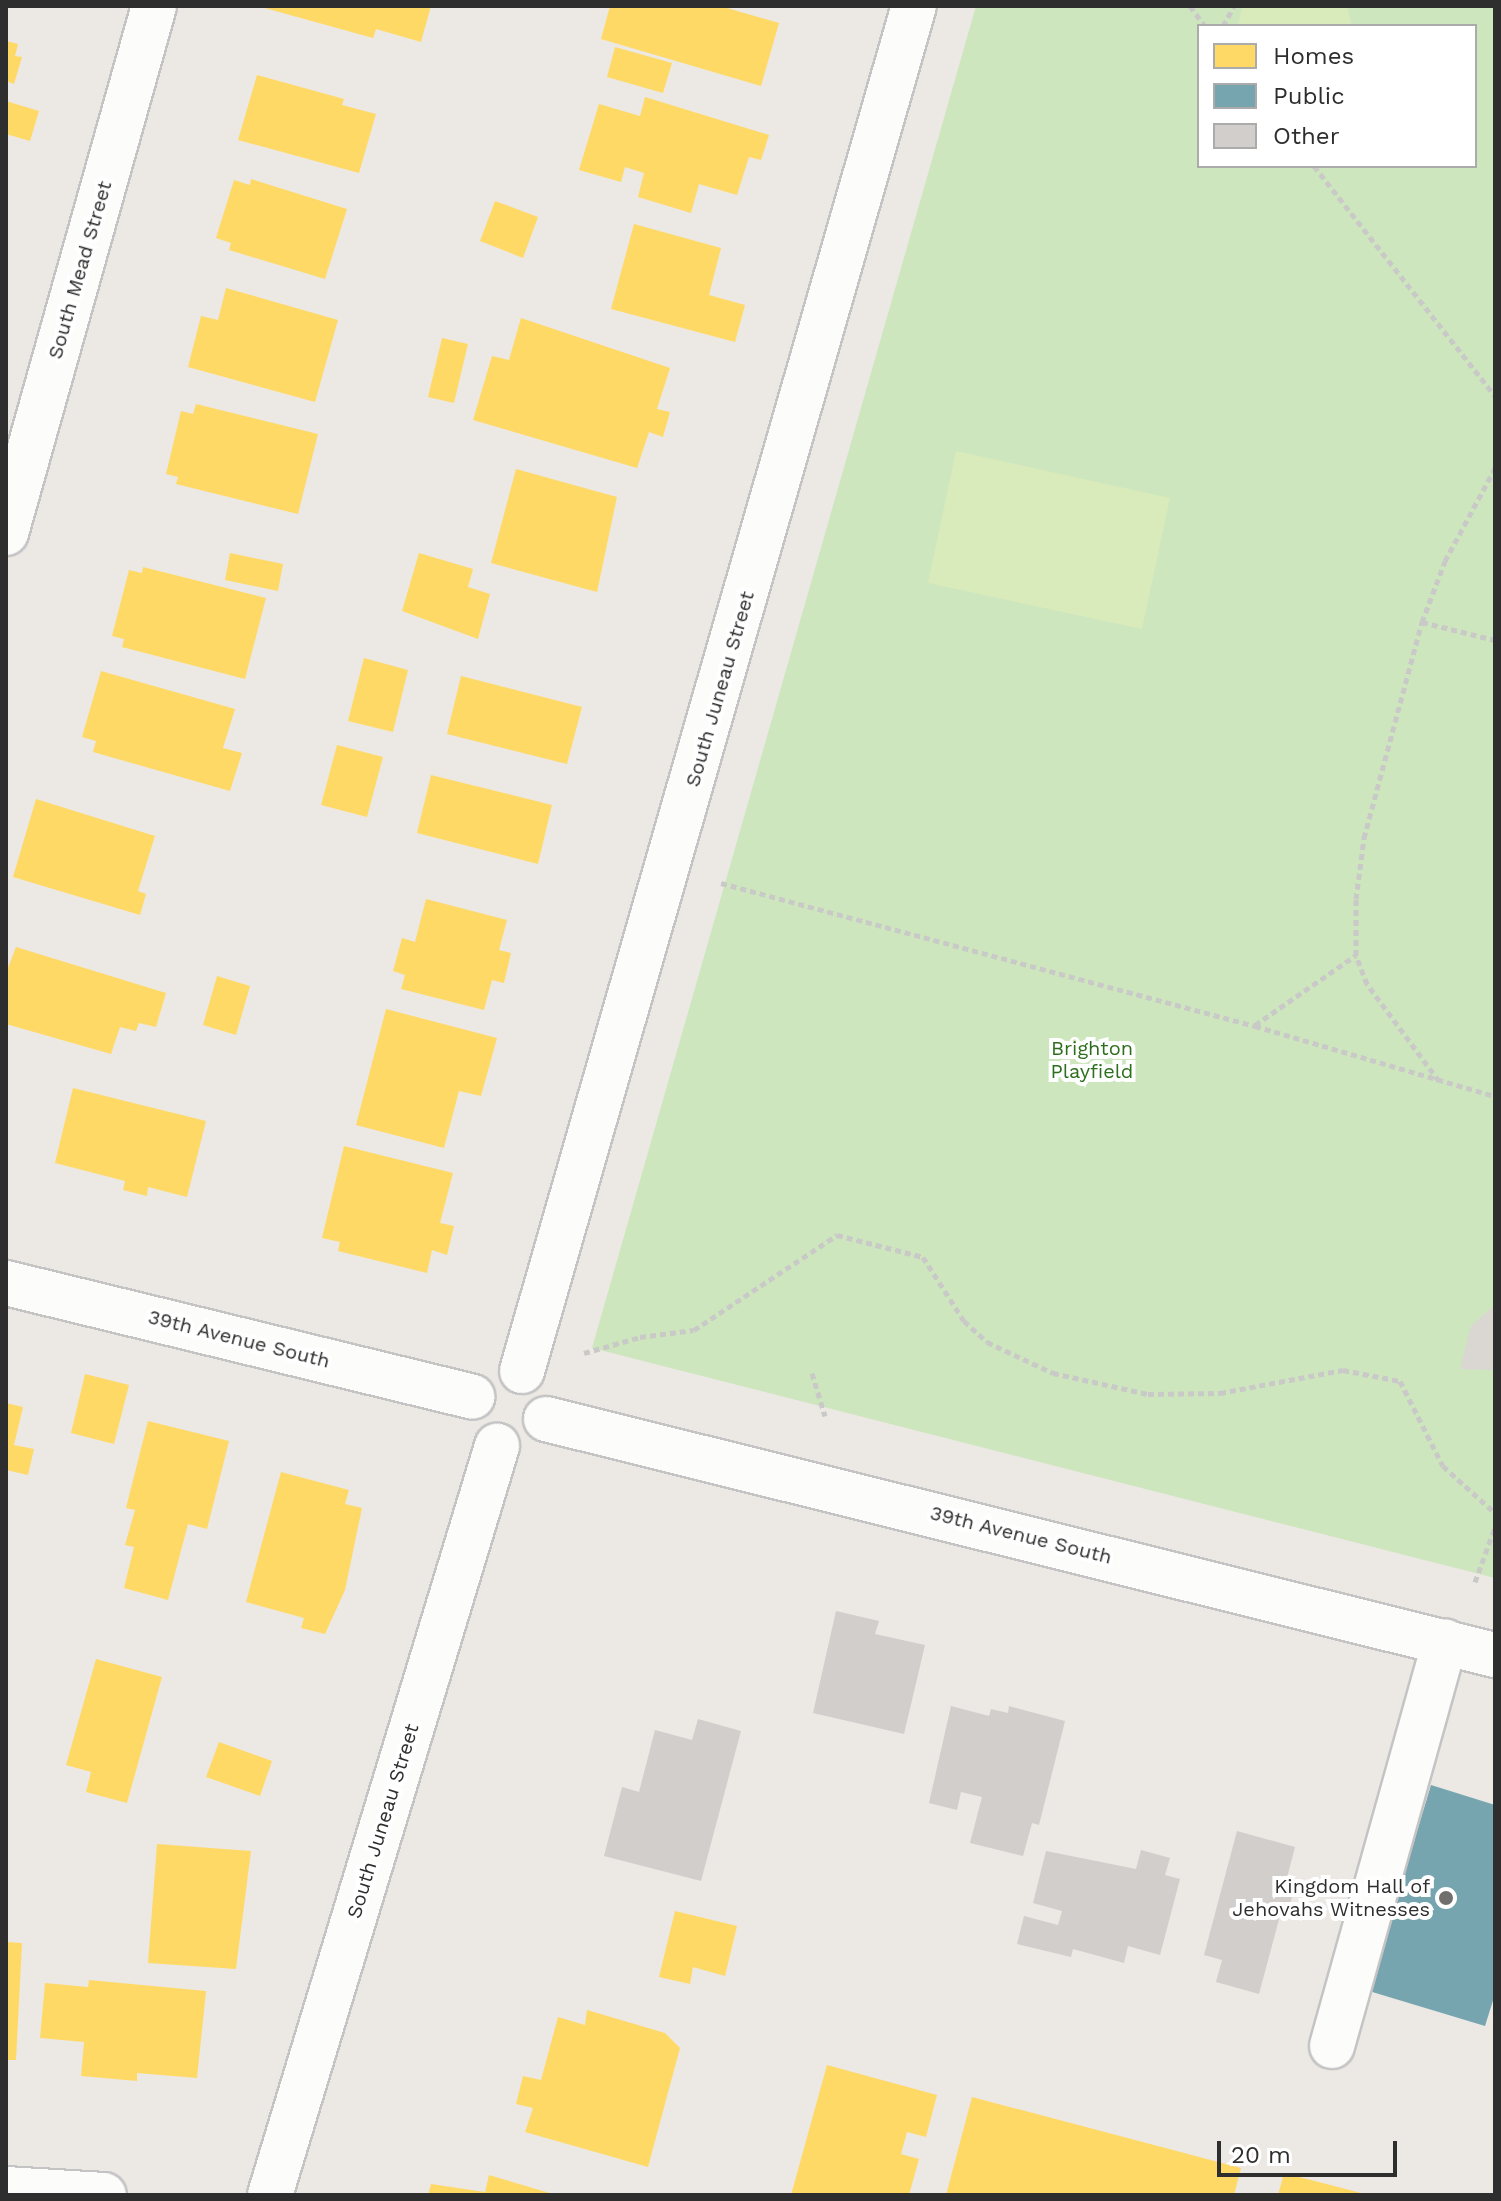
<!DOCTYPE html>
<style>
body{margin:0}
#map{position:relative;width:1501px;height:2201px;overflow:hidden;background:#ece8e4;font-family:"Work Sans",sans-serif}
div>[style]{position:absolute}
.green>*{inset:0;background:#cee6be}
.pitch>*{inset:0;background:#d9eabb}
.plaza>*{inset:0;background:#dad6d2}
.homes>*{inset:0;background:#ffd966}
.public>*{inset:0;background:#76a5af}
.building>*{inset:0;background:#d1cecb}
.path>*{height:5px;margin-top:-2.5px;transform-origin:0;background:repeating-linear-gradient(90deg,#c9c9c8 0 6px,transparent 0 10px)}
.roads{filter:drop-shadow(2px 0 #c5c4c5) drop-shadow(-2px 0 #c5c4c5) drop-shadow(0 2px #c5c4c5) drop-shadow(0 -2px #c5c4c5)}
.minor>*{height:44px;margin:-22px;padding:0 22px;transform-origin:22px;border-radius:22px;background:#fcfcfb}
.dots>*{width:22px;height:22px;translate:-50% -50%;box-sizing:border-box;border:4px solid #fff;border-radius:50%}
span{translate:-50% -50%;white-space:nowrap;text-align:center;line-height:1.15;-webkit-text-stroke:8px #fff;paint-order:stroke}
.street-label{font-size:20px;color:#2e2e2e}
.park-label{font-size:20px;color:#2c6e1b}
.poi-label{font-size:20px;color:#2e2e2e}
.right{translate:-100% -50%;text-align:right}
.frame{position:absolute;inset:0;border:8px solid #2e2e2e;pointer-events:none}
.legend{position:absolute;left:1197px;top:24px;width:280px;height:144px;box-sizing:border-box;background:#fff;border:2px solid #ababab;margin:0;padding:10px 14px;list-style:none;font-size:24px;color:#2e2e2e}
.legend li{display:flex;align-items:center;gap:16px;height:40px}
.legend b{width:40px;border:2px solid #ababab}
.scale{position:absolute;left:1217px;top:2141px;width:180px;height:36px;box-sizing:border-box;border:4px solid #2e2e2e;border-top:0;padding-left:10px;font-size:24px;line-height:28px;white-space:nowrap;color:#2e2e2e;-webkit-text-stroke:6px #fff;paint-order:stroke}
</style>
<div id="map">
<div class="green">
<i style="clip-path:polygon(evenodd,976px 6px,1495px 6px,1495px 1578px,592px 1348px,976px 6px,1199px 26px,1475px 26px,1475px 166px,1199px 166px,1199px 26px)"></i>
</div>
<div class="pitch">
<i style="clip-path:polygon(1243px 6px,1347px 6px,1352px 26px,1237px 26px)"></i>
<i style="clip-path:polygon(956px 451px,1170px 498px,1142px 629px,928px 583px)"></i>
</div>
<div class="plaza">
<i style="clip-path:polygon(1495px 1305px,1495px 1370px,1460px 1369px,1471px 1326px)"></i>
</div>
<div class="homes">
<i style="clip-path:polygon(431px 6px,421px 42px,376px 29px,373px 38px,261px 7px)"></i>
<i style="clip-path:polygon(610px 6px,720px 6px,779px 23px,761px 86px,601px 39px)"></i>
<i style="clip-path:polygon(6px 41px,18px 44px,15px 56px,22px 57px,14px 84px,6px 81px)"></i>
<i style="clip-path:polygon(615px 47px,672px 63px,663px 93px,607px 77px)"></i>
<i style="clip-path:polygon(257px 75px,344px 99px,342px 105px,376px 114px,359px 173px,238px 140px)"></i>
<i style="clip-path:polygon(645px 97px,769px 135px,761px 160px,749px 157px,737px 195px,699px 184px,691px 213px,638px 197px,644px 173px,625px 167px,621px 182px,579px 170px,599px 104px,640px 116px)"></i>
<i style="clip-path:polygon(6px 101px,39px 111px,30px 141px,6px 134px)"></i>
<i style="clip-path:polygon(251px 179px,347px 209px,325px 279px,229px 250px,231px 243px,216px 238px,234px 180px,250px 185px)"></i>
<i style="clip-path:polygon(495px 201px,538px 217px,523px 258px,480px 241px)"></i>
<i style="clip-path:polygon(634px 224px,721px 248px,709px 295px,745px 305px,735px 342px,611px 309px)"></i>
<i style="clip-path:polygon(226px 288px,338px 320px,315px 402px,188px 367px,201px 316px,218px 320px)"></i>
<i style="clip-path:polygon(521px 318px,670px 368px,657px 409px,670px 412px,663px 437px,649px 432px,637px 468px,473px 420px,492px 356px,509px 360px)"></i>
<i style="clip-path:polygon(442px 338px,468px 344px,454px 403px,428px 397px)"></i>
<i style="clip-path:polygon(196px 404px,318px 434px,298px 514px,176px 484px,178px 477px,166px 474px,181px 411px,193px 414px)"></i>
<i style="clip-path:polygon(516px 469px,617px 497px,597px 592px,491px 563px)"></i>
<i style="clip-path:polygon(230px 553px,283px 564px,278px 591px,225px 580px)"></i>
<i style="clip-path:polygon(419px 553px,473px 569px,468px 587px,490px 594px,478px 639px,402px 611px)"></i>
<i style="clip-path:polygon(143px 567px,266px 598px,245px 679px,122px 647px,124px 639px,112px 636px,129px 570px,142px 573px)"></i>
<i style="clip-path:polygon(364px 658px,408px 670px,393px 732px,348px 721px)"></i>
<i style="clip-path:polygon(101px 671px,235px 709px,223px 748px,242px 753px,230px 791px,93px 752px,96px 741px,82px 737px)"></i>
<i style="clip-path:polygon(461px 676px,582px 707px,567px 764px,447px 734px)"></i>
<i style="clip-path:polygon(337px 745px,383px 757px,367px 817px,321px 805px)"></i>
<i style="clip-path:polygon(431px 775px,552px 805px,538px 864px,417px 833px)"></i>
<i style="clip-path:polygon(36px 799px,155px 836px,138px 891px,146px 894px,140px 915px,13px 877px)"></i>
<i style="clip-path:polygon(426px 899px,507px 920px,499px 950px,511px 953px,504px 983px,492px 980px,484px 1010px,401px 989px,405px 975px,393px 971px,402px 938px,415px 942px)"></i>
<i style="clip-path:polygon(16px 947px,166px 993px,156px 1027px,139px 1023px,136px 1031px,120px 1027px,111px 1054px,6px 1024px,6px 973px)"></i>
<i style="clip-path:polygon(217px 976px,250px 986px,236px 1035px,203px 1025px)"></i>
<i style="clip-path:polygon(386px 1009px,497px 1038px,481px 1096px,459px 1091px,444px 1148px,356px 1125px)"></i>
<i style="clip-path:polygon(73px 1088px,206px 1121px,187px 1197px,148px 1187px,147px 1196px,123px 1190px,125px 1181px,55px 1163px)"></i>
<i style="clip-path:polygon(344px 1146px,453px 1173px,440px 1223px,454px 1226px,447px 1255px,432px 1250px,427px 1273px,338px 1251px,340px 1242px,322px 1238px)"></i>
<i style="clip-path:polygon(85px 1374px,129px 1385px,114px 1444px,71px 1433px)"></i>
<i style="clip-path:polygon(6px 1403px,23px 1407px,14px 1445px,34px 1449px,28px 1475px,6px 1470px)"></i>
<i style="clip-path:polygon(148px 1421px,229px 1441px,207px 1529px,188px 1524px,168px 1600px,124px 1588px,134px 1547px,125px 1545px,135px 1510px,126px 1508px)"></i>
<i style="clip-path:polygon(281px 1472px,349px 1490px,345px 1504px,362px 1508px,345px 1590px,325px 1634px,301px 1628px,304px 1618px,246px 1602px)"></i>
<i style="clip-path:polygon(96px 1659px,162px 1677px,127px 1803px,86px 1792px,91px 1772px,66px 1765px)"></i>
<i style="clip-path:polygon(219px 1742px,272px 1761px,260px 1796px,206px 1777px)"></i>
<i style="clip-path:polygon(157px 1844px,251px 1851px,236px 1969px,148px 1963px)"></i>
<i style="clip-path:polygon(675px 1911px,737px 1926px,725px 1976px,693px 1967px,690px 1984px,659px 1977px)"></i>
<i style="clip-path:polygon(6px 1942px,22px 1943px,16px 2060px,6px 2060px)"></i>
<i style="clip-path:polygon(89px 1980px,206px 1991px,197px 2078px,137px 2073px,137px 2081px,81px 2076px,84px 2042px,40px 2038px,45px 1983px,88px 1987px)"></i>
<i style="clip-path:polygon(587px 2010px,665px 2033px,680px 2048px,648px 2167px,525px 2132px,533px 2108px,516px 2104px,523px 2076px,541px 2080px,558px 2017px,585px 2025px)"></i>
<i style="clip-path:polygon(827px 2065px,937px 2095px,926px 2137px,907px 2132px,901px 2154px,919px 2159px,909px 2195px,791px 2195px)"></i>
<i style="clip-path:polygon(972px 2097px,1241px 2168px,1234px 2195px,946px 2195px)"></i>
<i style="clip-path:polygon(1284px 2173px,1365px 2194px,1364px 2195px,1278px 2195px)"></i>
<i style="clip-path:polygon(489px 2175px,553px 2194px,553px 2195px,428px 2195px,431px 2184px,485px 2192px)"></i>
</div>
<div class="public">
<i style="clip-path:polygon(1431px 1785px,1495px 1805px,1495px 1994px,1485px 2026px,1369px 1991px)"></i>
</div>
<div class="building">
<i style="clip-path:polygon(836px 1611px,879px 1621px,875px 1634px,925px 1645px,904px 1734px,813px 1713px)"></i>
<i style="clip-path:polygon(951px 1706px,989px 1716px,991px 1709px,1008px 1713px,1009px 1706px,1065px 1721px,1039px 1825px,1032px 1823px,1023px 1856px,970px 1843px,982px 1797px,961px 1792px,957px 1810px,929px 1803px)"></i>
<i style="clip-path:polygon(698px 1719px,741px 1731px,701px 1881px,604px 1856px,622px 1787px,639px 1792px,655px 1730px,692px 1740px)"></i>
<i style="clip-path:polygon(1237px 1831px,1295px 1847px,1284px 1889px,1293px 1892px,1288px 1914px,1281px 1912px,1259px 1994px,1216px 1982px,1222px 1960px,1204px 1955px)"></i>
<i style="clip-path:polygon(1141px 1850px,1170px 1858px,1165px 1875px,1180px 1879px,1160px 1955px,1128px 1946px,1124px 1963px,1073px 1949px,1071px 1957px,1017px 1944px,1024px 1916px,1058px 1925px,1062px 1911px,1033px 1903px,1046px 1851px,1136px 1869px)"></i>
</div>
<div class="path">
<i style="left:1190px;top:6px;width:25px;rotate:53deg"></i>
<i style="left:1223px;top:26px;width:23px;rotate:-61deg"></i>
<i style="left:1314px;top:166px;width:293px;rotate:51.8deg"></i>
<i style="left:1422px;top:622px;width:75px;rotate:13.9deg"></i>
<i style="left:721px;top:883px;width:553px;rotate:14.99deg"></i>
<i style="left:1255px;top:1026px;width:250px;rotate:16.3deg"></i>
<i style="left:1255px;top:1025px;width:123px;rotate:-34.7deg"></i>
<i style="left:1439px;top:1081px;width:121px;rotate:-126.6deg"></i>
<i style="left:1367px;top:984px;width:31px;rotate:-111deg"></i>
<i style="left:1356px;top:955px;width:56px;rotate:-90deg"></i>
<i style="left:1356px;top:899px;width:62px;rotate:-82.5deg"></i>
<i style="left:1364px;top:838px;width:224px;rotate:-75deg"></i>
<i style="left:1422px;top:622px;width:65px;rotate:-69.3deg"></i>
<i style="left:1445px;top:561px;width:106px;rotate:-61.7deg"></i>
<i style="left:584px;top:1353px;width:58px;rotate:-15.9deg"></i>
<i style="left:640px;top:1337px;width:54px;rotate:-7.4deg"></i>
<i style="left:694px;top:1330px;width:172px;rotate:-33.6deg"></i>
<i style="left:837px;top:1235px;width:89px;rotate:14.3deg"></i>
<i style="left:923px;top:1257px;width:76px;rotate:57.4deg"></i>
<i style="left:964px;top:1321px;width:31px;rotate:42deg"></i>
<i style="left:987px;top:1342px;width:73px;rotate:25.2deg"></i>
<i style="left:1053px;top:1373px;width:97px;rotate:12.5deg"></i>
<i style="left:1148px;top:1394px;width:72px;rotate:-0.8deg"></i>
<i style="left:1220px;top:1393px;width:125px;rotate:-10.6deg"></i>
<i style="left:1343px;top:1370px;width:58px;rotate:10.9deg"></i>
<i style="left:1400px;top:1381px;width:95px;rotate:63.2deg"></i>
<i style="left:1443px;top:1466px;width:70px;rotate:42.1deg"></i>
<i style="left:812px;top:1373px;width:45px;rotate:73.2deg"></i>
<i style="left:1475px;top:1582px;width:59px;rotate:-70deg"></i>
</div>
<div class="roads">
<div class="minor">
<i style="left:6px;top:533px;width:547px;rotate:-74.31deg"></i>
<i style="left:6px;top:1283px;width:480px;rotate:13.7deg"></i>
<i style="left:522px;top:1371px;width:1420px;rotate:-73.98deg"></i>
<i style="left:546px;top:1419px;width:978px;rotate:13.97deg"></i>
<i style="left:1332px;top:2046px;width:420px;rotate:-74.4deg"></i>
<i style="left:6px;top:2189px;width:98px;rotate:3.5deg"></i>
<i style="left:270px;top:2195px;width:783px;rotate:-73.14deg"></i>
</div>
</div>
<div class="dots">
<i style="left:1446px;top:1898px;background:#706f6e"></i>
</div>
<div class="street-label">
<span style="left:80px;top:270px;rotate:-74deg">South Mead Street</span>
<span style="left:720px;top:689px;rotate:-74deg">South Juneau Street</span>
<span style="left:239px;top:1339px;rotate:14deg">39th Avenue South</span>
<span style="left:1021px;top:1535px;rotate:14deg">39th Avenue South</span>
<span style="left:383px;top:1821px;rotate:-73deg">South Juneau Street</span>
</div>
<div class="park-label">
<span style="left:1092px;top:1060px">Brighton<br>Playfield</span>
</div>
<div class="poi-label">
<span class="right" style="left:1430px;top:1898px">Kingdom Hall of<br>Jehovahs Witnesses</span>
</div>
<div class="frame"></div>
<ul class="legend">
<li><b style="height:22px;background:#ffd966"></b>Homes</li>
<li><b style="height:22px;background:#76a5af"></b>Public</li>
<li><b style="height:22px;background:#d1cecb"></b>Other</li>
</ul>
<div class="scale">20 m</div>
</div>
